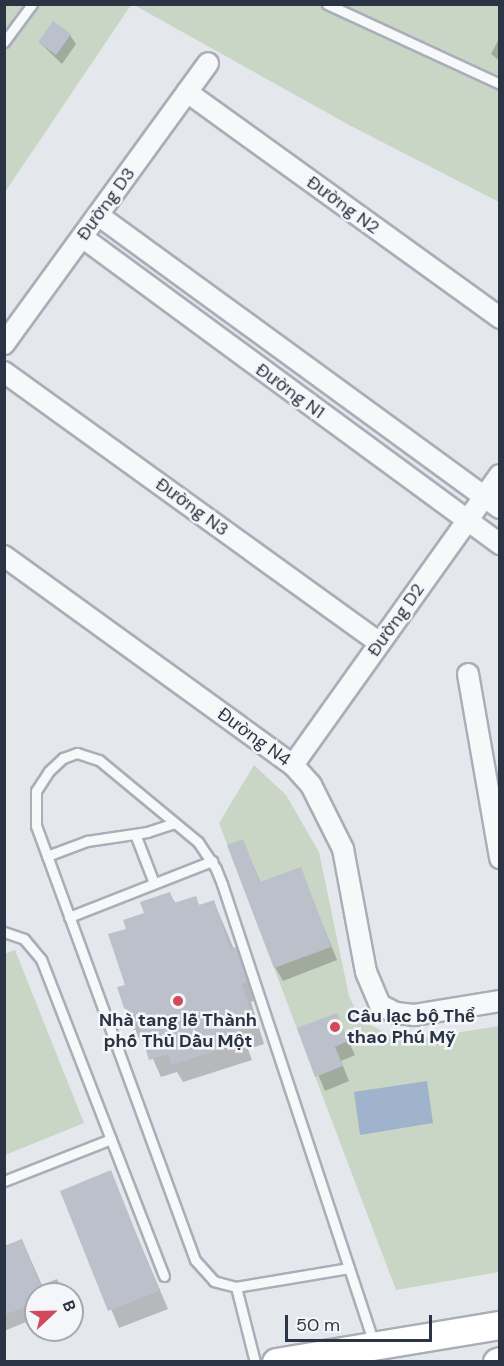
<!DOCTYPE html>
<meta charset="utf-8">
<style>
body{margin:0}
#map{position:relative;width:504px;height:1366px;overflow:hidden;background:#e4e7ec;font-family:"DM Sans",sans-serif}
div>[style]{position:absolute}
.green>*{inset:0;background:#c9d6c5}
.water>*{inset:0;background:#9fb4cc}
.shadow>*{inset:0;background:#0003}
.building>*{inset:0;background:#bbc0ca}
.roads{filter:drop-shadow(2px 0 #a9aeb7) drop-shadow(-2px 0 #a9aeb7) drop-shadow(0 2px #a9aeb7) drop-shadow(0 -2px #a9aeb7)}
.lane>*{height:9px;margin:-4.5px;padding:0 4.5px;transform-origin:4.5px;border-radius:4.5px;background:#f7f8fa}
.street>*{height:20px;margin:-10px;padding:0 10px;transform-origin:10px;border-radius:10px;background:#f7f8fa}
.secondary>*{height:27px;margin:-13.5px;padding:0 13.5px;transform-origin:13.5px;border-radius:13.5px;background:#fff}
.dots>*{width:16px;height:16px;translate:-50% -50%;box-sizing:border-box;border:3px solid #f4f6f9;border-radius:50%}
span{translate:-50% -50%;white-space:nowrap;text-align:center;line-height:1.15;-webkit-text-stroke:5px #f4f6f9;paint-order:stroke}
.street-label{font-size:18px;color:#2b3445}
.poi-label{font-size:18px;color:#2b3445;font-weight:700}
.left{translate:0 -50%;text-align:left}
.frame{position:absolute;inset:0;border:6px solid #2b3445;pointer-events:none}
.north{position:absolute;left:24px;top:1282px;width:60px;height:60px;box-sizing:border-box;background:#f4f6f9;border:2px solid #a4a8b1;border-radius:50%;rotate:68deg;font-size:16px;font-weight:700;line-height:24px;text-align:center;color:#2b3445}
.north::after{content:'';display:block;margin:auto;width:21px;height:27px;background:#d1495b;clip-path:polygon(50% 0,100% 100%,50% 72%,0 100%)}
.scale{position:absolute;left:285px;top:1315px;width:147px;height:27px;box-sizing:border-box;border:3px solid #2b3445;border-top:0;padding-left:8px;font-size:18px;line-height:21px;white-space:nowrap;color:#2b3445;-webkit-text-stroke:4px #f4f6f9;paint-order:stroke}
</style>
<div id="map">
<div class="green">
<i style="clip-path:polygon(5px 5px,131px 5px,5px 192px)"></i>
<i style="clip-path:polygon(134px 5px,499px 5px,499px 202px,351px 126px)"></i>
<i style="clip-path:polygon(254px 765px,286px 795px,319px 852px,349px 996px,360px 1019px,391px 1036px,415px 1039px,499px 1026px,499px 1272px,396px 1290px,219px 823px)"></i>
<i style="clip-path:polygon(15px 950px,84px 1123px,5px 1155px,4px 954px)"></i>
</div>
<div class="water">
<i style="clip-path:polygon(427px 1081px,433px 1123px,360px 1135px,354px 1092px)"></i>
</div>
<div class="shadow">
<i style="clip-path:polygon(70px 35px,76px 44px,62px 64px,40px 43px)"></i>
<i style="clip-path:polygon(500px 37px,500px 61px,491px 54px)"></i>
<i style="clip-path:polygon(242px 841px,261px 883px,300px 869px,337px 960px,283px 981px,275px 967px)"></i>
<i style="clip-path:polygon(170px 894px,176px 904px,195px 898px,200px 906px,214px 902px,234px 949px,245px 967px,256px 1000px,251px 1002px,264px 1044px,248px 1049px,252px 1060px,183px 1082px,177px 1072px,161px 1077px,144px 1039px,140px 1040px,130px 1022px,127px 985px,128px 929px)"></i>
<i style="clip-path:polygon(336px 1014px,355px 1055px,341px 1061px,349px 1081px,325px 1091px,299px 1029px)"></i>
<i style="clip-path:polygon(110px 1172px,168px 1309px,119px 1328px,62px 1191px)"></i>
<i style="clip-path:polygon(22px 1240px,42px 1285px,57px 1279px,65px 1294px,36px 1294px,36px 1318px,4px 1331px,4px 1247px)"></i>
</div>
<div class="building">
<i style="clip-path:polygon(53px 21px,71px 34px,56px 55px,38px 42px)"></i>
<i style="clip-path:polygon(243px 839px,260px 882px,301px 867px,331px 947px,274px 968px,227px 845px)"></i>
<i style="clip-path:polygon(170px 892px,174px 903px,196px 896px,199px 905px,214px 900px,230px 949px,236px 947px,247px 982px,242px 984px,255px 1026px,239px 1031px,243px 1042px,171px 1065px,168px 1054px,149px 1060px,137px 1021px,129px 1023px,117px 987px,125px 985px,108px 934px,126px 929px,123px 920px,144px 913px,140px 902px)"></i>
<i style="clip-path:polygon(337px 1013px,348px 1041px,335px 1047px,343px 1066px,315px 1077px,297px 1028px)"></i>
<i style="clip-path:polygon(111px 1170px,159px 1291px,108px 1311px,60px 1191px)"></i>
<i style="clip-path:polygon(22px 1239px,44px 1294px,36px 1294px,36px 1303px,4px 1315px,4px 1246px)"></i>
</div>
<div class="roads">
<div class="lane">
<i style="left:327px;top:4px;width:191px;rotate:24.8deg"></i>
<i style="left:4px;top:42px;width:47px;rotate:-53.6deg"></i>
<i style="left:135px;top:834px;width:53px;rotate:68.8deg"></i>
<i style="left:47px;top:856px;width:43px;rotate:-20.6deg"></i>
<i style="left:87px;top:841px;width:61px;rotate:-8.5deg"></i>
<i style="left:147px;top:832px;width:29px;rotate:-18deg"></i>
<i style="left:69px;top:917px;width:154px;rotate:-21.4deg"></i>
<i style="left:4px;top:932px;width:21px;rotate:19deg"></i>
<i style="left:24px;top:939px;width:26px;rotate:50deg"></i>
<i style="left:41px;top:959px;width:340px;rotate:68.8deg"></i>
<i style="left:4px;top:1181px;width:115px;rotate:-21.4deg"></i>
<i style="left:349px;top:1268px;width:115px;rotate:170.5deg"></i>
<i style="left:236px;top:1287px;width:23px;rotate:-165deg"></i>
<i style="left:214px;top:1281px;width:28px;rotate:-132deg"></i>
<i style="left:195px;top:1260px;width:462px;rotate:-110.1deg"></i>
<i style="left:36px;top:826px;width:35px;rotate:-90deg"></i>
<i style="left:36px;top:791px;width:24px;rotate:-57deg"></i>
<i style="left:49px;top:771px;width:19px;rotate:-43deg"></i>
<i style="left:63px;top:758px;width:15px;rotate:-20deg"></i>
<i style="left:77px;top:753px;width:23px;rotate:18deg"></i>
<i style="left:99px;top:760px;width:129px;rotate:39.6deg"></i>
<i style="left:198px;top:842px;width:32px;rotate:56deg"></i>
<i style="left:216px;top:869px;width:16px;rotate:68deg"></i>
<i style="left:222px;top:884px;width:484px;rotate:71.7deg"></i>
<i style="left:236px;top:1287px;width:77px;rotate:75.8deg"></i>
</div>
<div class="street">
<i style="left:187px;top:92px;width:386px;rotate:35.8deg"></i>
<i style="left:98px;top:215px;width:497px;rotate:36.1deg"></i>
<i style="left:82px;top:237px;width:519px;rotate:36.3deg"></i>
<i style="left:4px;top:344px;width:347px;rotate:-54deg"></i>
<i style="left:4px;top:372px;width:463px;rotate:35.8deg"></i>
<i style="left:4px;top:556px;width:357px;rotate:35.9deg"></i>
<i style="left:293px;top:765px;width:27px;rotate:48deg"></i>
<i style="left:311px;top:785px;width:72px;rotate:63.4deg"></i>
<i style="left:343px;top:849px;width:125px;rotate:79.4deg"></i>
<i style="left:366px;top:972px;width:36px;rotate:67deg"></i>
<i style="left:380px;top:1005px;width:18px;rotate:27deg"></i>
<i style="left:396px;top:1013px;width:18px;rotate:6deg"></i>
<i style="left:414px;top:1015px;width:87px;rotate:-9.2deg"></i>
<i style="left:468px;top:674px;width:187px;rotate:80.1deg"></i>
<i style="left:293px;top:765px;width:356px;rotate:-54.5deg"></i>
</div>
<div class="secondary">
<i style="left:276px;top:1362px;width:227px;rotate:-9.4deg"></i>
<i style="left:497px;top:1362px;width:3px;rotate:-18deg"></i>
</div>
</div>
<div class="dots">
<i style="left:178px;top:1001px;background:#d1495b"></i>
<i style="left:335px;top:1027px;background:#d1495b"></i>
</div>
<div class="street-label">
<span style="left:106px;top:204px;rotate:-54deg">Đường D3</span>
<span style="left:343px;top:205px;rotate:36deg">Đường N2</span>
<span style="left:290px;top:391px;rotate:36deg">Đường N1</span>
<span style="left:192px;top:507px;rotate:36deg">Đường N3</span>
<span style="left:396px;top:620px;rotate:-55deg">Đường D2</span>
<span style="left:254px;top:737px;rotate:36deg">Đường N4</span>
</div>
<div class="poi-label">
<span class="left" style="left:347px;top:1027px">Câu lạc bộ Thể<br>thao Phú Mỹ</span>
<span style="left:178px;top:1031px">Nhà tang lễ Thành<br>phố Thủ Dầu Một</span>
</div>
<div class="frame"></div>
<div class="north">B</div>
<div class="scale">50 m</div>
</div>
